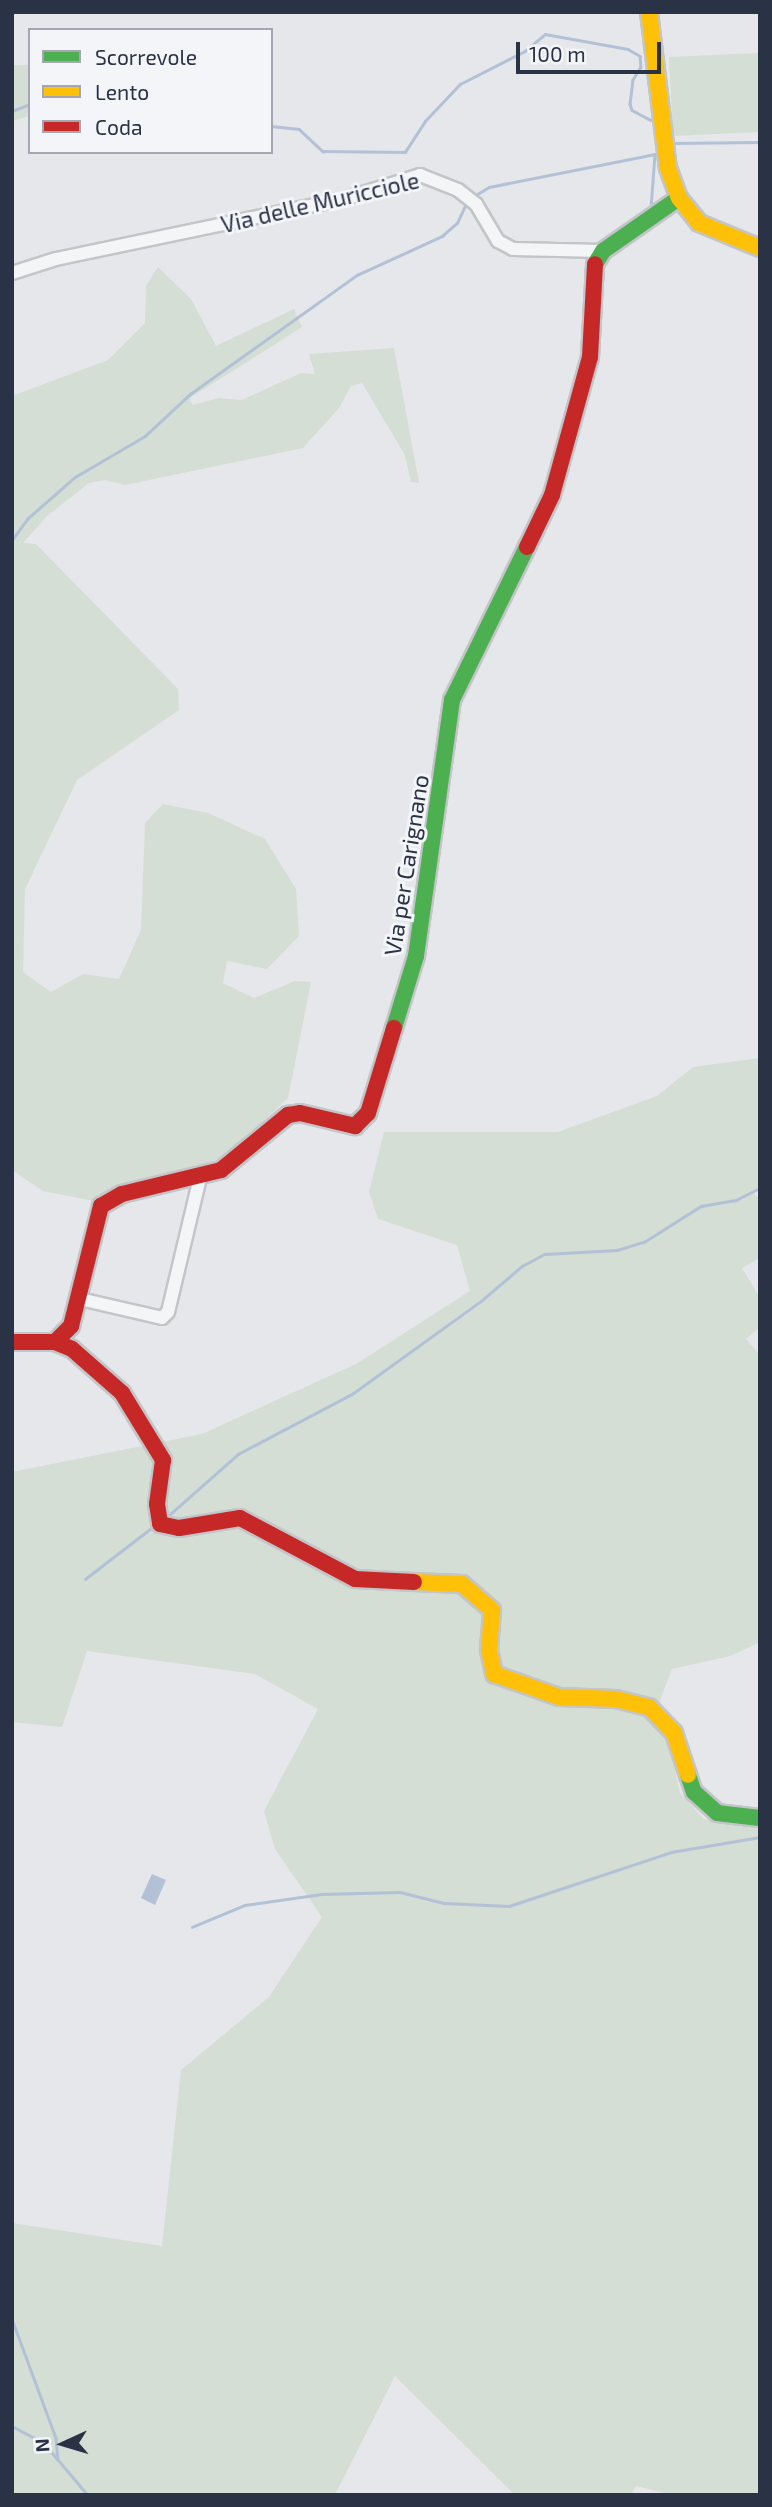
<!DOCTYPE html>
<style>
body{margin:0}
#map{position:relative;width:772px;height:2507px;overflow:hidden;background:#e5e7ea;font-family:"Exo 2",sans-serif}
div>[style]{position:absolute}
.green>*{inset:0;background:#d4ded5}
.water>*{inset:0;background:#b3c1d6}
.stream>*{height:2.5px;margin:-1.25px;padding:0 1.25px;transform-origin:1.25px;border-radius:1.25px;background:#b3c1d6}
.roads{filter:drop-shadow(2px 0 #c3c5c8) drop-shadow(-2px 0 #c3c5c8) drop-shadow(0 2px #c3c5c8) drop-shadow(0 -2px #c3c5c8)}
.street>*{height:12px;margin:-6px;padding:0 6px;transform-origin:6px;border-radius:6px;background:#f4f5f7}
.fast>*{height:16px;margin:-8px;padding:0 8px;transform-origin:8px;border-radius:8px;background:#4caf50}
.slow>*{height:16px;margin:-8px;padding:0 8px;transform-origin:8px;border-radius:8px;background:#ffc107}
.jam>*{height:16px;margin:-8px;padding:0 8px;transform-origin:8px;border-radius:8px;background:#c62828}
span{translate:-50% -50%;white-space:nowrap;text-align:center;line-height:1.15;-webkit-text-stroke:6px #f3f5f9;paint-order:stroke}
.street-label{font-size:23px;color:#2a3245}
.frame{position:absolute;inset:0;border:14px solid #2a3245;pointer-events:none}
.legend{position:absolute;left:28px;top:28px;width:245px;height:126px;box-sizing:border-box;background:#f3f5f9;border:2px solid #a3a7b1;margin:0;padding:9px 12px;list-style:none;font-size:21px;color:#2a3245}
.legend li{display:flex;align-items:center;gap:14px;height:35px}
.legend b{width:35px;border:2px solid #a3a7b1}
.north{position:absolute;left:28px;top:2409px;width:70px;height:70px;-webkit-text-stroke:5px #f3f5f9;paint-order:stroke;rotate:266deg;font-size:19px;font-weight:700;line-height:28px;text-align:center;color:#2a3245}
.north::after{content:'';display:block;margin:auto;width:24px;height:32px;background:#2a3245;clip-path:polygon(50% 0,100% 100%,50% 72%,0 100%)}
.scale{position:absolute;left:516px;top:42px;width:145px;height:32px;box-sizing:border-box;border:4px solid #2a3245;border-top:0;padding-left:9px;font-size:21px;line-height:24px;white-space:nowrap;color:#2a3245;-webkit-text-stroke:5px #f3f5f9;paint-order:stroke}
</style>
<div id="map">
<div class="green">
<i style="clip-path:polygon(760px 53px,760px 132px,673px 136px,669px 57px)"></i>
<i style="clip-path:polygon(12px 65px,30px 65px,30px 116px,12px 121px)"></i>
<i style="clip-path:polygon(158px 267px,191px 299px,216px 346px,294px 309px,302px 327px,190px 398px,192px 405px,219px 398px,242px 400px,301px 373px,315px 374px,309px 354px,394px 348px,419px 483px,411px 482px,405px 455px,362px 383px,351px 386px,339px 408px,303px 448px,125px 485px,105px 480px,89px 483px,47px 516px,23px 543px,36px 544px,178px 689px,179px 710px,77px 780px,25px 889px,23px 972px,51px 992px,83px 974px,119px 979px,141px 930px,145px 823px,163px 804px,208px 813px,265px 839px,296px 889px,299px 936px,267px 969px,227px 961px,223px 983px,254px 998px,295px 981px,311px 982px,288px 1098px,230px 1152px,196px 1170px,127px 1185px,94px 1201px,43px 1191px,12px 1170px,12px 396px,108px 360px,145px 323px,146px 286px)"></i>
<i style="clip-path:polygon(760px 1058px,760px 1186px,752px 1191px,760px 1200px,760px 1258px,742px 1268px,760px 1298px,760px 1327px,746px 1339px,760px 1355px,760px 1642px,730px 1656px,672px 1669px,660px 1700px,680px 1793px,704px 1819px,760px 1825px,760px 2495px,673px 2495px,636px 2486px,631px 2495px,515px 2495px,395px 2376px,335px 2495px,12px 2495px,12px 2223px,162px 2246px,181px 2070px,269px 1997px,322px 1917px,275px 1849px,264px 1811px,318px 1709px,255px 1674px,87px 1651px,62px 1727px,12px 1722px,12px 1472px,202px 1434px,356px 1364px,470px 1291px,457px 1245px,378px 1219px,369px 1192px,384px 1132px,558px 1132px,657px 1096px,693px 1067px)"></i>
</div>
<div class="water">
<i style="clip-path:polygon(152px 1874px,166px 1880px,155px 1905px,141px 1898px)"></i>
</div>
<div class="stream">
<i style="left:12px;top:111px;width:19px;rotate:-21deg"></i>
<i style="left:271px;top:126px;width:28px;rotate:6deg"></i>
<i style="left:299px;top:129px;width:33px;rotate:43deg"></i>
<i style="left:323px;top:151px;width:82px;rotate:0.7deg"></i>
<i style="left:405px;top:152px;width:37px;rotate:-57deg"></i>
<i style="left:425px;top:121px;width:51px;rotate:-46.6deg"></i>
<i style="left:460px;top:84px;width:73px;rotate:-26.9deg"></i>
<i style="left:525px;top:51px;width:26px;rotate:-40deg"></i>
<i style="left:545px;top:34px;width:84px;rotate:10.2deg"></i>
<i style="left:628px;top:49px;width:14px;rotate:30deg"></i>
<i style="left:640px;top:56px;width:11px;rotate:85deg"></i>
<i style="left:641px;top:67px;width:15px;rotate:122deg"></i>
<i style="left:633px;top:80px;width:24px;rotate:97deg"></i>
<i style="left:630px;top:104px;width:6px;rotate:72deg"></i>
<i style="left:632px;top:110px;width:21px;rotate:28deg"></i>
<i style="left:673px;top:143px;width:87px;rotate:-0.7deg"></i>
<i style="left:474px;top:196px;width:17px;rotate:-31deg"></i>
<i style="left:489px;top:187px;width:169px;rotate:-11.2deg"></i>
<i style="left:655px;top:154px;width:55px;rotate:94.2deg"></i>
<i style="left:584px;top:409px;width:49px;rotate:-76deg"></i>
<i style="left:12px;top:540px;width:26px;rotate:-54deg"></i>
<i style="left:27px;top:519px;width:64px;rotate:-41.2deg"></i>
<i style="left:75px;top:477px;width:81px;rotate:-30.4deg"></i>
<i style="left:145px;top:436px;width:62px;rotate:-43deg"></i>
<i style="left:190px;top:394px;width:205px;rotate:-35.5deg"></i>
<i style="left:357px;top:275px;width:94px;rotate:-24.6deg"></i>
<i style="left:442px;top:236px;width:20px;rotate:-41deg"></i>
<i style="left:457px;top:223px;width:19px;rotate:-65deg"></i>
<i style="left:168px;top:1516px;width:94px;rotate:-41.5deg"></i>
<i style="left:238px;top:1454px;width:129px;rotate:-27.8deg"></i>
<i style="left:352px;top:1394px;width:159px;rotate:-35.8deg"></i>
<i style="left:481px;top:1301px;width:54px;rotate:-40.5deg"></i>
<i style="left:522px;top:1266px;width:26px;rotate:-28deg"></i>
<i style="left:545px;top:1254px;width:72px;rotate:-3.2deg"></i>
<i style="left:617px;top:1250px;width:28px;rotate:-17deg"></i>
<i style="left:644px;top:1242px;width:67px;rotate:-32.3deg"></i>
<i style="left:701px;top:1206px;width:36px;rotate:-10deg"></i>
<i style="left:736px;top:1200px;width:27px;rotate:-27deg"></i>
<i style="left:85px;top:1579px;width:88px;rotate:-37.6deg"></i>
<i style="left:192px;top:1927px;width:57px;rotate:-22.5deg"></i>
<i style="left:245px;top:1905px;width:77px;rotate:-8.2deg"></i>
<i style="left:321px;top:1894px;width:79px;rotate:-1.5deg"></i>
<i style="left:400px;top:1892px;width:45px;rotate:14deg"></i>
<i style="left:444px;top:1903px;width:65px;rotate:2.6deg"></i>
<i style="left:509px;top:1906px;width:171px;rotate:-18.4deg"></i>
<i style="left:671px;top:1852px;width:90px;rotate:-9.6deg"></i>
<i style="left:12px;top:2319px;width:127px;rotate:69.7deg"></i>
<i style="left:56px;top:2438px;width:22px;rotate:85deg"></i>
<i style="left:12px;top:2426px;width:36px;rotate:28deg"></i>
<i style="left:44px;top:2443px;width:68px;rotate:49.8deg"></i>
</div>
<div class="roads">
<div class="street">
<i style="left:12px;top:273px;width:46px;rotate:-17.7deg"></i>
<i style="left:56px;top:259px;width:294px;rotate:-11.8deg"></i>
<i style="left:344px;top:199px;width:80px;rotate:-17.5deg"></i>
<i style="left:420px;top:175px;width:41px;rotate:21.5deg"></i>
<i style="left:458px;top:190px;width:23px;rotate:38deg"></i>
<i style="left:476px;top:204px;width:43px;rotate:59.3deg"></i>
<i style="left:498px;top:241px;width:17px;rotate:28deg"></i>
<i style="left:513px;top:249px;width:90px;rotate:1.3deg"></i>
<i style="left:80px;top:1299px;width:84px;rotate:13deg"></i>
<i style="left:162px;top:1318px;width:8px;rotate:-45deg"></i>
<i style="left:168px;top:1312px;width:138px;rotate:-76.6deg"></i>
</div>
<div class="fast">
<i style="left:595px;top:264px;width:15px;rotate:-58deg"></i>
<i style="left:603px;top:251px;width:93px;rotate:-34.9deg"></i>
<i style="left:394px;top:1028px;width:75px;rotate:-73deg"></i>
<i style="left:416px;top:956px;width:259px;rotate:-82deg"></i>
<i style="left:452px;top:700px;width:170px;rotate:-63.9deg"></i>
<i style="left:688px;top:1775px;width:18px;rotate:71deg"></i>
<i style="left:694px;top:1792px;width:31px;rotate:42deg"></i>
<i style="left:717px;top:1813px;width:43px;rotate:6.6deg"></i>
</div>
<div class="slow">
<i style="left:649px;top:12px;width:157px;rotate:83.1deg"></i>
<i style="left:668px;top:168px;width:32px;rotate:70deg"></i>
<i style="left:679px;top:198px;width:32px;rotate:51deg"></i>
<i style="left:699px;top:223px;width:66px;rotate:22.3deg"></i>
<i style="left:414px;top:1582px;width:48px;rotate:2.4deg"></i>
<i style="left:462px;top:1584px;width:40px;rotate:41deg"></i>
<i style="left:492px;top:1610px;width:40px;rotate:94.3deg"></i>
<i style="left:489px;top:1650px;width:25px;rotate:78deg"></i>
<i style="left:494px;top:1674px;width:69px;rotate:19.5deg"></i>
<i style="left:559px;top:1697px;width:57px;rotate:2deg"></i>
<i style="left:616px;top:1699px;width:34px;rotate:14deg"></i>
<i style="left:649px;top:1707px;width:36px;rotate:46deg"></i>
<i style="left:674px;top:1733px;width:44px;rotate:71.6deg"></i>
</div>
<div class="jam">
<i style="left:527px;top:547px;width:58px;rotate:-64.3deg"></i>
<i style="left:552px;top:495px;width:143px;rotate:-74.6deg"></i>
<i style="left:590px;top:357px;width:93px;rotate:-86.9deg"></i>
<i style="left:12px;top:1342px;width:43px"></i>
<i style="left:55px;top:1342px;width:23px;rotate:-45deg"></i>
<i style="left:71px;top:1326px;width:124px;rotate:-76deg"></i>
<i style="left:101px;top:1206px;width:24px;rotate:-30deg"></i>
<i style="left:122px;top:1194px;width:102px;rotate:-13.6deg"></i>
<i style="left:221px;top:1170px;width:87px;rotate:-39.4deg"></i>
<i style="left:288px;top:1115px;width:12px;rotate:-9deg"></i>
<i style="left:300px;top:1113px;width:57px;rotate:13.3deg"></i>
<i style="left:355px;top:1126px;width:18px;rotate:-45deg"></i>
<i style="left:368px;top:1113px;width:89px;rotate:-73deg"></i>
<i style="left:55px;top:1342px;width:18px;rotate:22deg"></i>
<i style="left:72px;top:1349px;width:67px;rotate:41.3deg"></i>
<i style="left:122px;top:1393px;width:79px;rotate:58.5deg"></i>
<i style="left:163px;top:1460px;width:44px;rotate:97.8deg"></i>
<i style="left:157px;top:1504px;width:20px;rotate:81deg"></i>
<i style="left:160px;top:1524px;width:19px;rotate:12deg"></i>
<i style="left:179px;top:1528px;width:62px;rotate:-9.3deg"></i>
<i style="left:240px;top:1518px;width:130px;rotate:27.9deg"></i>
<i style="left:355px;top:1579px;width:59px;rotate:2.9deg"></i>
</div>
</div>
<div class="street-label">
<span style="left:320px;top:202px;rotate:-13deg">Via delle Muricciole</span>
<span style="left:406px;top:865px;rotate:-81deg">Via per Carignano</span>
</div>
<div class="frame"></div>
<ul class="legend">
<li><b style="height:9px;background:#4caf50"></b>Scorrevole</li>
<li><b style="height:9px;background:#ffc107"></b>Lento</li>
<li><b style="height:9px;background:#c62828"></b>Coda</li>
</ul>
<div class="north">N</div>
<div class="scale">100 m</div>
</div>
